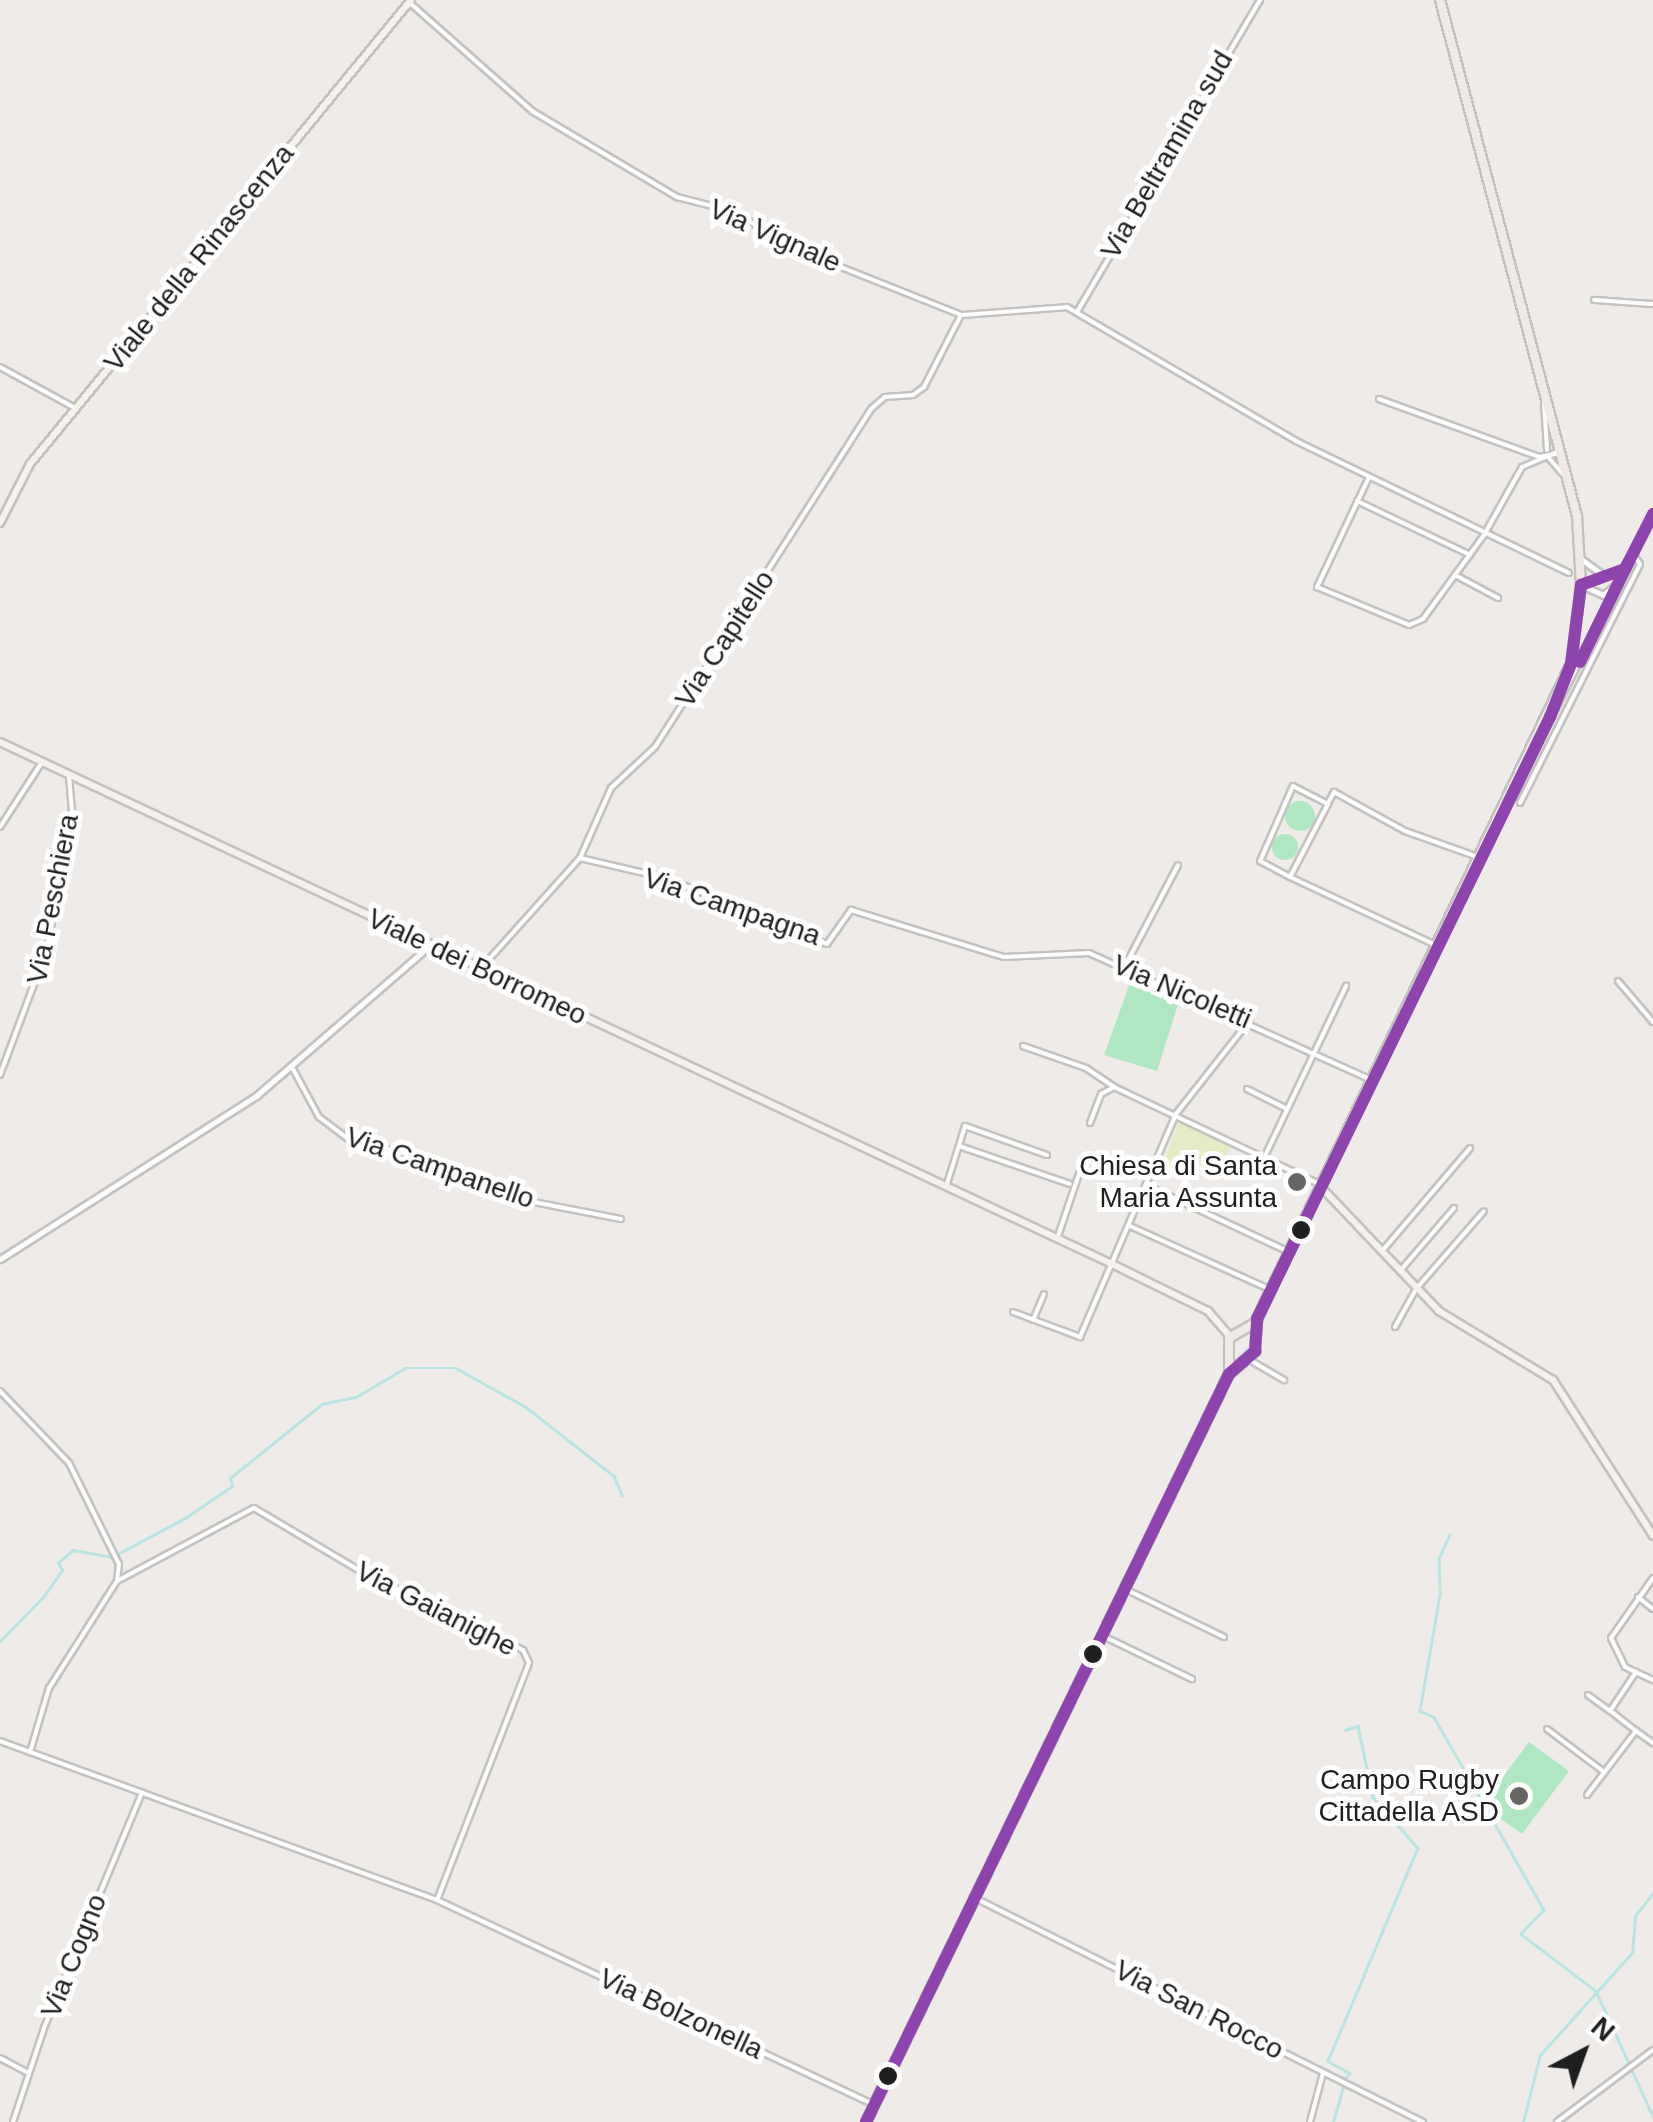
<!DOCTYPE html>
<style>
body{margin:0}
#map{position:relative;width:1653px;height:2122px;overflow:hidden;background:#eeebe8;font-family:Arial,sans-serif}
div>[style]{position:absolute}
.grass>*{inset:0;background:#e4ecc5}
.pitch>*{inset:0;background:#b0e7c3}
.round{border-radius:50%}
.stream>*{height:2.5px;margin:-1.25px;padding:0 1.25px;transform-origin:1.25px;border-radius:1.25px;background:#bae4e2}
.roads{filter:drop-shadow(2px 0 #c3c2c0) drop-shadow(-2px 0 #c3c2c0) drop-shadow(0 2px #c3c2c0) drop-shadow(0 -2px #c3c2c0)}
.minor>*{height:4px;margin:-2px;padding:0 2px;transform-origin:2px;border-radius:2px;background:#fcfcfc}
.tertiary>*{height:5px;margin:-2.5px;padding:0 2.5px;transform-origin:2.5px;border-radius:2.5px;background:#fcfcfc}
.secondary>*{height:6px;margin:-3px;padding:0 3px;transform-origin:3px;border-radius:3px;background:#f4f2eb}
.primary>*{height:8px;margin:-4px;padding:0 4px;transform-origin:4px;border-radius:4px;background:#f1e9e5}
.bus-1>*{height:12px;margin:-6px;padding:0 6px;transform-origin:6px;border-radius:6px;background:#8e44ad}
.dots>*{width:28px;height:28px;translate:-50% -50%;box-sizing:border-box;border:5px solid #fff;border-radius:50%}
span{translate:-50% -50%;white-space:nowrap;text-align:center;line-height:1.15;-webkit-text-stroke:10px #fff;paint-order:stroke}
.street-label{font-size:28px;color:#1f1f1f}
.poi-label{font-size:28px;color:#1f1f1f}
.right{translate:-100% -50%;text-align:right}
.north{position:absolute;left:1533px;top:2002px;width:100px;height:100px;-webkit-text-stroke:8px #fff;paint-order:stroke;rotate:41deg;font-size:28px;font-weight:700;line-height:40px;text-align:center;color:#1f1f1f}
.north::after{content:'';display:block;margin:auto;width:35px;height:45px;background:#1f1f1f;clip-path:polygon(50% 0,100% 100%,50% 72%,0 100%)}
</style>
<div id="map">
<div class="grass">
<i style="clip-path:polygon(1179px 1121px,1231px 1147px,1214px 1177px,1199px 1170px,1194px 1179px,1163px 1165px)"></i>
</div>
<div class="pitch">
<i class="round" style="left:1285px;top:801px;width:30px;height:30px"></i>
<i class="round" style="left:1272px;top:834px;width:26px;height:26px"></i>
<i style="clip-path:polygon(1131px 980px,1180px 998px,1157px 1071px,1104px 1055px)"></i>
<i style="clip-path:polygon(1529px 1742px,1569px 1771px,1522px 1834px,1482px 1805px)"></i>
</div>
<div class="stream">
<i style="left:1450px;top:1535px;width:26px;rotate:115deg"></i>
<i style="left:1439px;top:1559px;width:36px;rotate:88deg"></i>
<i style="left:1440px;top:1595px;width:118px;rotate:99.8deg"></i>
<i style="left:1420px;top:1711px;width:15px;rotate:23deg"></i>
<i style="left:1434px;top:1717px;width:222px;rotate:60.3deg"></i>
<i style="left:1544px;top:1910px;width:33px;rotate:134deg"></i>
<i style="left:1521px;top:1934px;width:94px;rotate:37.2deg"></i>
<i style="left:1596px;top:1991px;width:79px;rotate:65.4deg"></i>
<i style="left:0;top:1641px;width:63px;rotate:-45.6deg"></i>
<i style="left:44px;top:1596px;width:32px;rotate:-55deg"></i>
<i style="left:62px;top:1570px;width:8px;rotate:-120deg"></i>
<i style="left:58px;top:1563px;width:20px;rotate:-41deg"></i>
<i style="left:73px;top:1550px;width:40px;rotate:10deg"></i>
<i style="left:112px;top:1557px;width:83px;rotate:-28.1deg"></i>
<i style="left:185px;top:1518px;width:57px;rotate:-34.2deg"></i>
<i style="left:232px;top:1486px;width:8px;rotate:-104deg"></i>
<i style="left:230px;top:1478px;width:118px;rotate:-38.8deg"></i>
<i style="left:322px;top:1404px;width:35px;rotate:-12deg"></i>
<i style="left:356px;top:1397px;width:57px;rotate:-30.6deg"></i>
<i style="left:405px;top:1368px;width:51px"></i>
<i style="left:456px;top:1368px;width:80px;rotate:29.1deg"></i>
<i style="left:526px;top:1407px;width:112px;rotate:38.1deg"></i>
<i style="left:614px;top:1476px;width:21px;rotate:67deg"></i>
<i style="left:1345px;top:1730px;width:14px;rotate:-17deg"></i>
<i style="left:1358px;top:1726px;width:73px;rotate:78.1deg"></i>
<i style="left:1373px;top:1797px;width:68px;rotate:48.6deg"></i>
<i style="left:1418px;top:1848px;width:231px;rotate:112.9deg"></i>
<i style="left:1328px;top:2061px;width:25px;rotate:29deg"></i>
<i style="left:1350px;top:2073px;width:8px;rotate:130deg"></i>
<i style="left:1632px;top:2070px;width:51px;rotate:65.5deg"></i>
<i style="left:1346px;top:2081px;width:91px;rotate:26.8deg"></i>
<i style="left:1333px;top:2122px;width:37px;rotate:-74deg"></i>
<i style="left:1523px;top:2122px;width:69px;rotate:-75.8deg"></i>
<i style="left:1540px;top:2055px;width:137px;rotate:-48deg"></i>
<i style="left:1632px;top:1953px;width:37px;rotate:-85deg"></i>
<i style="left:1635px;top:1916px;width:29px;rotate:-52deg"></i>
</div>
<div class="roads">
<div class="minor">
<i style="left:409px;top:2px;width:164px;rotate:41.5deg"></i>
<i style="left:532px;top:111px;width:169px;rotate:30.7deg"></i>
<i style="left:677px;top:197px;width:61px;rotate:14.3deg"></i>
<i style="left:736px;top:212px;width:57px;rotate:34.2deg"></i>
<i style="left:783px;top:244px;width:192px;rotate:21.7deg"></i>
<i style="left:961px;top:315px;width:106px;rotate:-4.3deg"></i>
<i style="left:1067px;top:307px;width:265px;rotate:30.3deg"></i>
<i style="left:1296px;top:441px;width:303px;rotate:25.8deg"></i>
<i style="left:1594px;top:300px;width:59px;rotate:3.9deg"></i>
<i style="left:1077px;top:312px;width:362px;rotate:-59.6deg"></i>
<i style="left:0;top:367px;width:85px;rotate:28.7deg"></i>
<i style="left:1379px;top:399px;width:170px;rotate:19.9deg"></i>
<i style="left:1539px;top:457px;width:20px;rotate:-11deg"></i>
<i style="left:1544px;top:402px;width:48px;rotate:86.4deg"></i>
<i style="left:1549px;top:458px;width:20px;rotate:49deg"></i>
<i style="left:1369px;top:477px;width:122px;rotate:115.3deg"></i>
<i style="left:1317px;top:587px;width:100px;rotate:22.4deg"></i>
<i style="left:1409px;top:625px;width:15px;rotate:-23deg"></i>
<i style="left:1423px;top:619px;width:104px;rotate:-54deg"></i>
<i style="left:1484px;top:535px;width:78px;rotate:-60.8deg"></i>
<i style="left:1522px;top:467px;width:38px;rotate:-23deg"></i>
<i style="left:1357px;top:501px;width:125px;rotate:25.5deg"></i>
<i style="left:1455px;top:575px;width:49px;rotate:28.1deg"></i>
<i style="left:1328px;top:803px;width:13px;rotate:-61deg"></i>
<i style="left:1334px;top:792px;width:81px;rotate:28.8deg"></i>
<i style="left:1405px;top:831px;width:77px;rotate:19.6deg"></i>
<i style="left:1520px;top:803px;width:267px;rotate:-63.3deg"></i>
<i style="left:1640px;top:564px;width:12px;rotate:-125deg"></i>
<i style="left:0;top:827px;width:77px;rotate:-57.1deg"></i>
<i style="left:580px;top:858px;width:88px;rotate:13.1deg"></i>
<i style="left:666px;top:878px;width:174px;rotate:22.3deg"></i>
<i style="left:827px;top:944px;width:42px;rotate:-54.8deg"></i>
<i style="left:851px;top:910px;width:160px;rotate:17.1deg"></i>
<i style="left:1004px;top:957px;width:85px;rotate:-2.7deg"></i>
<i style="left:1089px;top:953px;width:309px;rotate:24.2deg"></i>
<i style="left:1290px;top:877px;width:82px;rotate:-62.5deg"></i>
<i style="left:1328px;top:804px;width:39px;rotate:-153deg"></i>
<i style="left:1293px;top:786px;width:82px;rotate:113.7deg"></i>
<i style="left:1260px;top:861px;width:34px;rotate:28deg"></i>
<i style="left:1290px;top:877px;width:159px;rotate:25deg"></i>
<i style="left:483px;top:966px;width:145px;rotate:-48.1deg"></i>
<i style="left:580px;top:858px;width:77px;rotate:-66.1deg"></i>
<i style="left:611px;top:788px;width:60px;rotate:-43deg"></i>
<i style="left:655px;top:747px;width:401px;rotate:-57.4deg"></i>
<i style="left:871px;top:409px;width:18px;rotate:-41deg"></i>
<i style="left:885px;top:397px;width:28px;rotate:-4deg"></i>
<i style="left:913px;top:395px;width:14px;rotate:-36deg"></i>
<i style="left:924px;top:387px;width:81px;rotate:-62.8deg"></i>
<i style="left:1124px;top:968px;width:116px;rotate:-62.3deg"></i>
<i style="left:1618px;top:981px;width:54px;rotate:49.5deg"></i>
<i style="left:1023px;top:1046px;width:67px;rotate:19.2deg"></i>
<i style="left:1086px;top:1068px;width:34px;rotate:34deg"></i>
<i style="left:293px;top:1069px;width:55px;rotate:61.6deg"></i>
<i style="left:319px;top:1117px;width:39px;rotate:37deg"></i>
<i style="left:350px;top:1140px;width:84px;rotate:13.7deg"></i>
<i style="left:432px;top:1160px;width:85px;rotate:26deg"></i>
<i style="left:508px;top:1197px;width:115px;rotate:11deg"></i>
<i style="left:0;top:1075px;width:134px;rotate:-69.5deg"></i>
<i style="left:47px;top:949px;width:140px;rotate:-79.7deg"></i>
<i style="left:72px;top:811px;width:36px;rotate:-95deg"></i>
<i style="left:1247px;top:1089px;width:45px;rotate:26.6deg"></i>
<i style="left:1090px;top:1123px;width:31px;rotate:-69deg"></i>
<i style="left:1101px;top:1094px;width:15px;rotate:-28deg"></i>
<i style="left:1114px;top:1087px;width:229px;rotate:25.3deg"></i>
<i style="left:959px;top:1146px;width:117px;rotate:18.9deg"></i>
<i style="left:1264px;top:1158px;width:191px;rotate:-64.5deg"></i>
<i style="left:1146px;top:1185px;width:156px;rotate:25.1deg"></i>
<i style="left:946px;top:1187px;width:64px;rotate:-72.7deg"></i>
<i style="left:965px;top:1126px;width:87px;rotate:19.5deg"></i>
<i style="left:1130px;top:1226px;width:155px;rotate:24.4deg"></i>
<i style="left:1057px;top:1239px;width:75px;rotate:-71.3deg"></i>
<i style="left:1383px;top:1250px;width:134px;rotate:-49.5deg"></i>
<i style="left:1400px;top:1271px;width:83px;rotate:-49.4deg"></i>
<i style="left:1013px;top:1312px;width:72px;rotate:20.5deg"></i>
<i style="left:1080px;top:1337px;width:243px;rotate:-66.7deg"></i>
<i style="left:1176px;top:1114px;width:120px;rotate:-51.8deg"></i>
<i style="left:1033px;top:1320px;width:28px;rotate:-67deg"></i>
<i style="left:1395px;top:1327px;width:43px;rotate:-61.1deg"></i>
<i style="left:1416px;top:1289px;width:103px;rotate:-48.9deg"></i>
<i style="left:1248px;top:1359px;width:42px;rotate:30.3deg"></i>
<i style="left:0;top:1391px;width:100px;rotate:46.2deg"></i>
<i style="left:69px;top:1463px;width:113px;rotate:63.7deg"></i>
<i style="left:119px;top:1564px;width:17px;rotate:97deg"></i>
<i style="left:117px;top:1581px;width:127px;rotate:122.4deg"></i>
<i style="left:49px;top:1688px;width:67px;rotate:106.5deg"></i>
<i style="left:1653px;top:1578px;width:73px;rotate:125deg"></i>
<i style="left:1611px;top:1638px;width:32px;rotate:64deg"></i>
<i style="left:1625px;top:1667px;width:31px;rotate:25deg"></i>
<i style="left:117px;top:1581px;width:155px;rotate:-28.1deg"></i>
<i style="left:254px;top:1508px;width:123px;rotate:30.7deg"></i>
<i style="left:360px;top:1571px;width:181px;rotate:25.9deg"></i>
<i style="left:523px;top:1650px;width:14px;rotate:65deg"></i>
<i style="left:529px;top:1663px;width:254px;rotate:111.2deg"></i>
<i style="left:1125px;top:1589px;width:110px;rotate:25.9deg"></i>
<i style="left:1638px;top:1597px;width:19px;rotate:39deg"></i>
<i style="left:1103px;top:1636px;width:99px;rotate:25.8deg"></i>
<i style="left:1588px;top:1695px;width:27px;rotate:36deg"></i>
<i style="left:1547px;top:1729px;width:71px;rotate:37deg"></i>
<i style="left:1636px;top:1731px;width:21px;rotate:35deg"></i>
<i style="left:0;top:1741px;width:465px;rotate:20deg"></i>
<i style="left:437px;top:1900px;width:484px;rotate:25.1deg"></i>
<i style="left:1587px;top:1795px;width:81px;rotate:-52.6deg"></i>
<i style="left:1636px;top:1731px;width:33px;rotate:-142deg"></i>
<i style="left:1610px;top:1711px;width:47px;rotate:-56.3deg"></i>
<i style="left:975px;top:1898px;width:501px;rotate:26.57deg"></i>
<i style="left:0;top:2058px;width:30px;rotate:28deg"></i>
<i style="left:13px;top:2122px;width:99px;rotate:-71.7deg"></i>
<i style="left:44px;top:2028px;width:255px;rotate:-67.4deg"></i>
<i style="left:1310px;top:2122px;width:51px;rotate:-75.1deg"></i>
<i style="left:1557px;top:2122px;width:120px;rotate:-36.9deg"></i>
</div>
<div class="tertiary">
<i style="left:1581px;top:559px;width:29px;rotate:36deg"></i>
<i style="left:1581px;top:585px;width:44px;rotate:-20.1deg"></i>
<i style="left:1581px;top:585px;width:24px;rotate:24deg"></i>
<i style="left:1603px;top:595px;width:16px;rotate:-38deg"></i>
<i style="left:1550px;top:717px;width:228px;rotate:-63.1deg"></i>
<i style="left:0;top:1259px;width:303px;rotate:-32.5deg"></i>
<i style="left:256px;top:1096px;width:229px;rotate:-40.9deg"></i>
</div>
<div class="secondary">
<i style="left:0;top:523px;width:66px;rotate:-63deg"></i>
<i style="left:30px;top:464px;width:600px;rotate:-50.61deg"></i>
<i style="left:0;top:742px;width:1228px;rotate:25.15deg"></i>
<i style="left:1112px;top:1264px;width:107px;rotate:26.1deg"></i>
<i style="left:1208px;top:1311px;width:35px;rotate:49deg"></i>
<i style="left:1320px;top:1186px;width:173px;rotate:46.4deg"></i>
<i style="left:1439px;top:1311px;width:133px;rotate:31.2deg"></i>
<i style="left:1553px;top:1380px;width:185px;rotate:57.3deg"></i>
</div>
<div class="primary">
<i style="left:1229px;top:1374px;width:36px;rotate:-90deg"></i>
<i style="left:1229px;top:1338px;width:28px;rotate:-30deg"></i>
<i style="left:866px;top:2122px;width:831px;rotate:-64.11deg"></i>
<i style="left:1229px;top:1374px;width:35px;rotate:-41deg"></i>
<i style="left:1255px;top:1351px;width:32px;rotate:-86deg"></i>
<i style="left:1257px;top:1319px;width:726px;rotate:-64.39deg"></i>
<i style="left:1571px;top:664px;width:80px;rotate:-82.8deg"></i>
<i style="left:1581px;top:585px;width:69px;rotate:-93.3deg"></i>
<i style="left:1577px;top:516px;width:534px;rotate:-104.87deg"></i>
</div>
</div>
<div class="bus-1">
<i style="left:1580px;top:662px;width:110px;rotate:-64.1deg"></i>
<i style="left:866px;top:2122px;width:831px;rotate:-64.11deg"></i>
<i style="left:1229px;top:1374px;width:35px;rotate:-41deg"></i>
<i style="left:1255px;top:1351px;width:32px;rotate:-86deg"></i>
<i style="left:1257px;top:1319px;width:670px;rotate:-64.05deg"></i>
<i style="left:1550px;top:717px;width:57px;rotate:-68.4deg"></i>
<i style="left:1571px;top:664px;width:80px;rotate:-82.8deg"></i>
<i style="left:1581px;top:585px;width:47px;rotate:-20deg"></i>
<i style="left:1625px;top:569px;width:62px;rotate:-63deg"></i>
</div>
<div class="dots">
<i style="left:1297px;top:1182px;background:#676665"></i>
<i style="left:1301px;top:1230px;background:#1f1f1f"></i>
<i style="left:1093px;top:1654px;background:#1f1f1f"></i>
<i style="left:1519px;top:1796px;background:#676665"></i>
<i style="left:888px;top:2076px;background:#1f1f1f"></i>
</div>
<div class="street-label">
<span style="left:1167px;top:155px;rotate:-60deg">Via Beltramina sud</span>
<span style="left:775px;top:236px;rotate:24deg">Via Vignale</span>
<span style="left:199px;top:258px;rotate:-51deg">Viale della Rinascenza</span>
<span style="left:725px;top:639px;rotate:-57deg">Via Capitello</span>
<span style="left:53px;top:899px;rotate:-79deg">Via Peschiera</span>
<span style="left:732px;top:907px;rotate:19deg">Via Campagna</span>
<span style="left:477px;top:967px;rotate:25deg">Viale dei Borromeo</span>
<span style="left:1182px;top:992px;rotate:23deg">Via Nicoletti</span>
<span style="left:440px;top:1168px;rotate:19deg">Via Campanello</span>
<span style="left:436px;top:1609px;rotate:27deg">Via Gaianighe</span>
<span style="left:74px;top:1956px;rotate:-68deg">Via Cogno</span>
<span style="left:1199px;top:2010px;rotate:27deg">Via San Rocco</span>
<span style="left:681px;top:2014px;rotate:25deg">Via Bolzonella</span>
</div>
<div class="poi-label">
<span class="right" style="left:1277px;top:1182px">Chiesa di Santa<br>Maria Assunta</span>
<span class="right" style="left:1499px;top:1796px">Campo Rugby<br>Cittadella ASD</span>
</div>
<div class="north">N</div>
</div>
